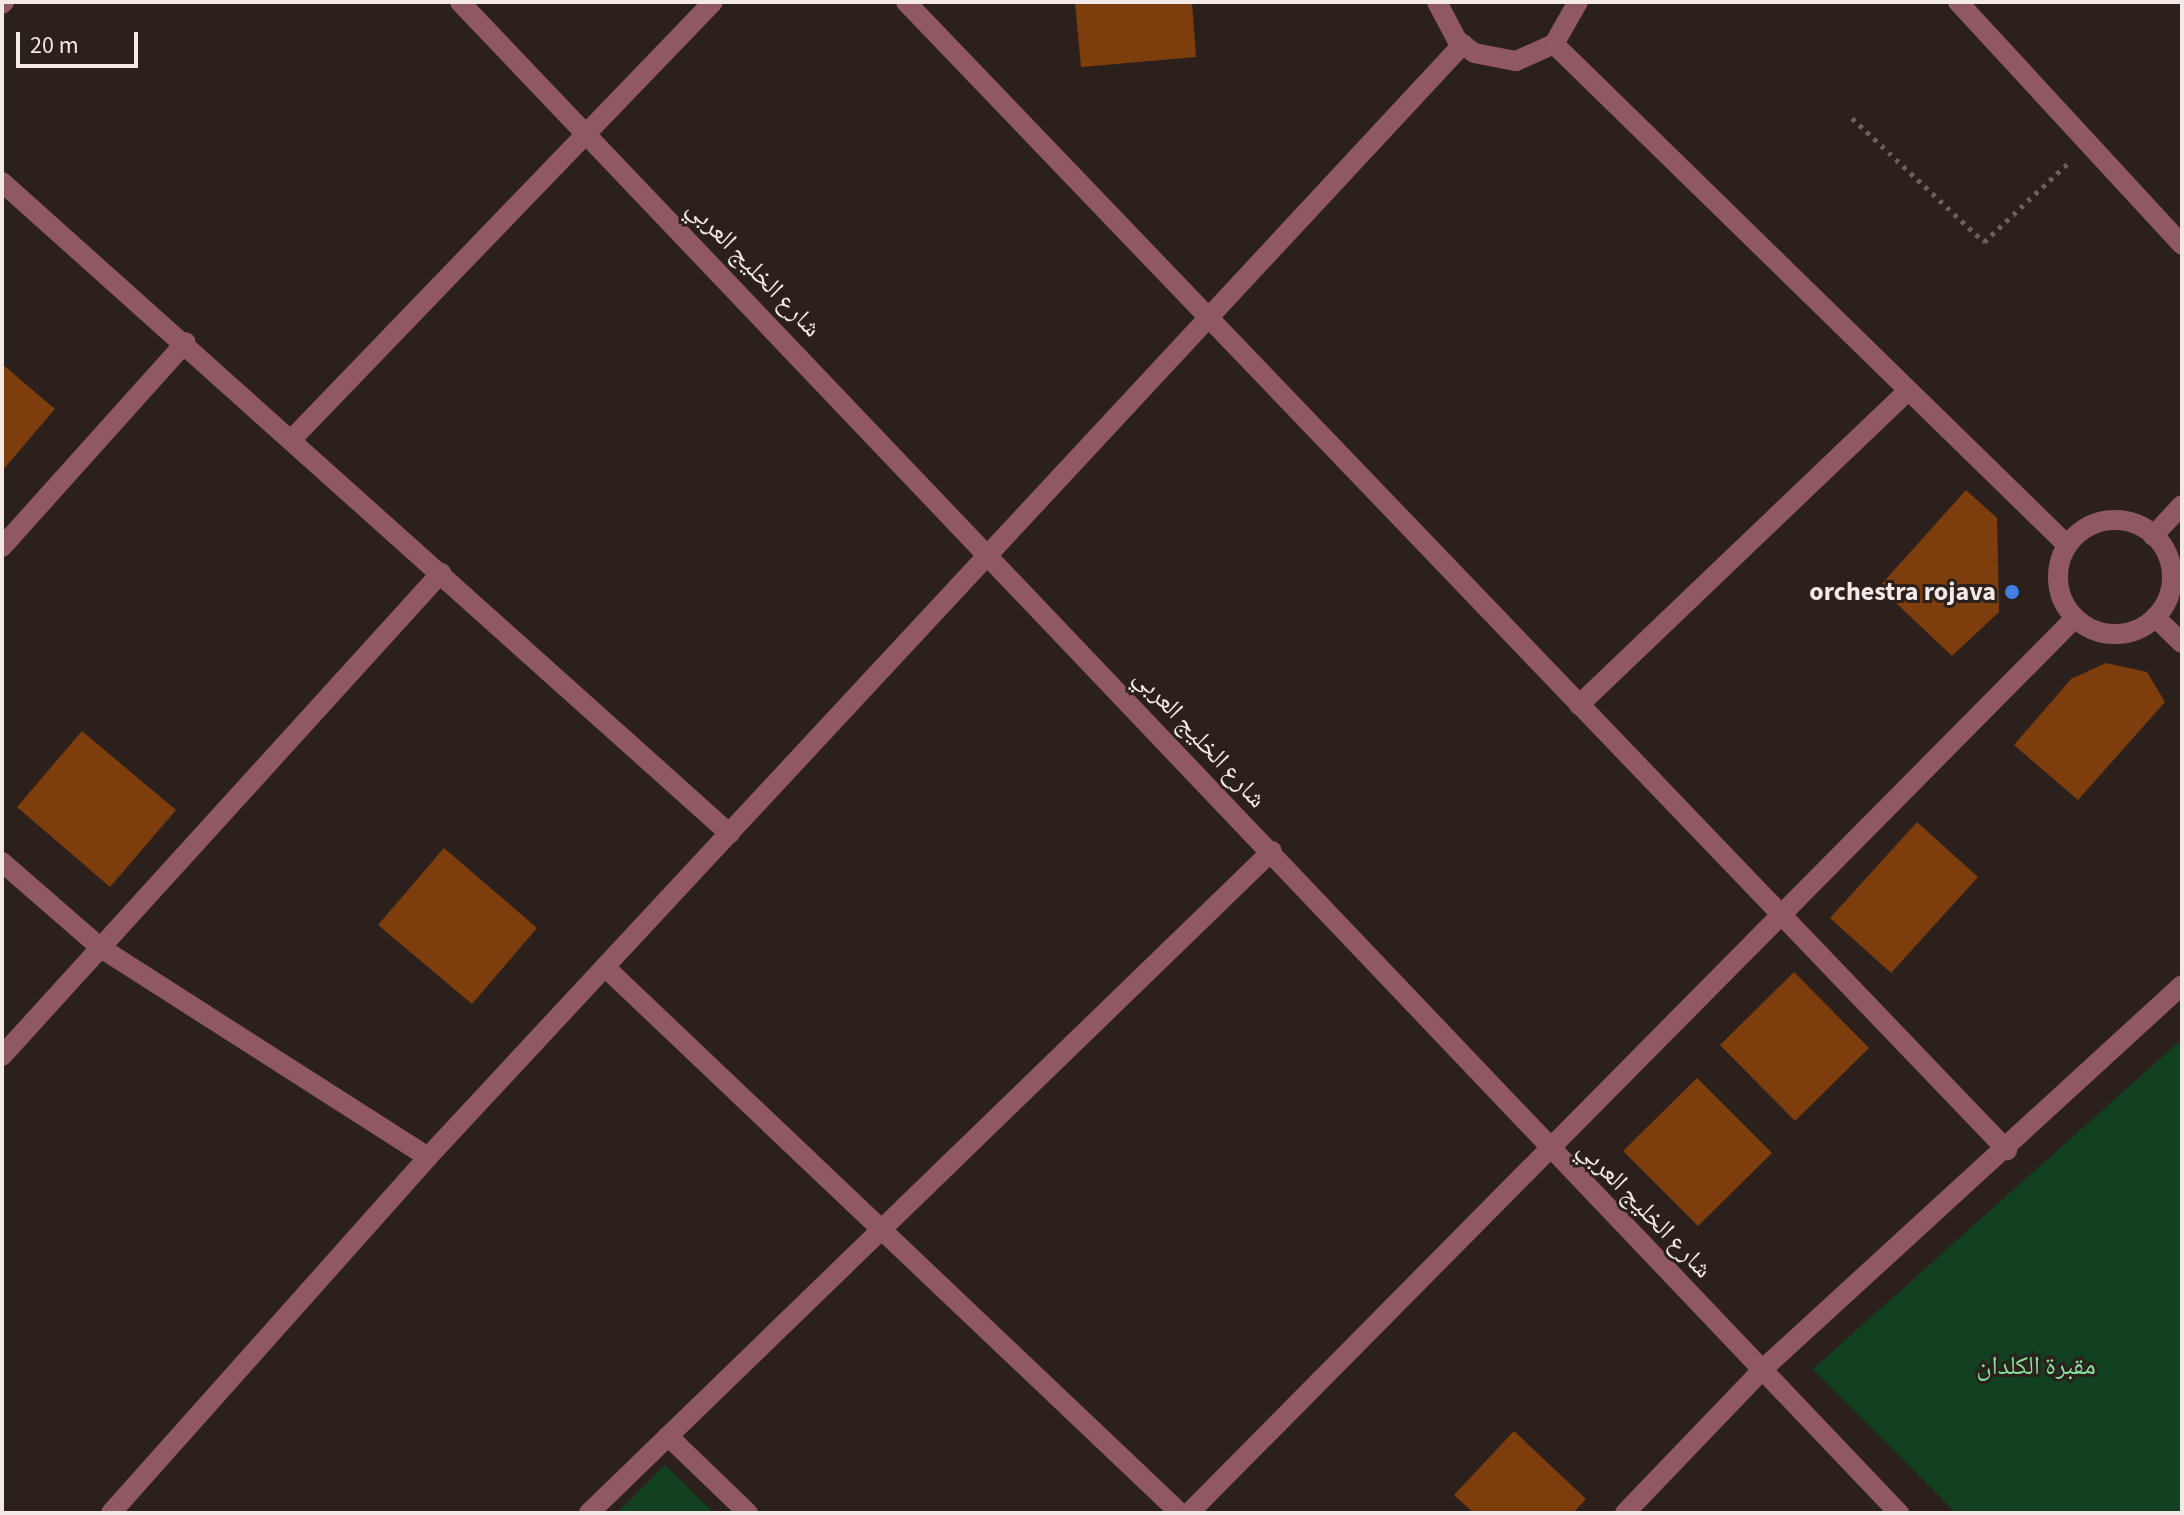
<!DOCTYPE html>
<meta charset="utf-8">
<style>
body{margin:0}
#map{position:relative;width:2184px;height:1515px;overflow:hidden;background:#2c201c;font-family:"Source Sans 3","Noto Naskh Arabic",sans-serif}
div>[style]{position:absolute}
.green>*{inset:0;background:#114120}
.building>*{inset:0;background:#7e3d0d}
.path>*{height:5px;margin-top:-2.5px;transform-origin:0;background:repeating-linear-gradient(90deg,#6b605c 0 4px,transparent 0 10px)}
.minor>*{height:20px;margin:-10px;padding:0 10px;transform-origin:10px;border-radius:10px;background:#905860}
.minor>.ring{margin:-10px;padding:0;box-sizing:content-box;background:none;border:20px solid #905860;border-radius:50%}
.dots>*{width:22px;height:22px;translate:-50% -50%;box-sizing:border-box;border:4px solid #2c201c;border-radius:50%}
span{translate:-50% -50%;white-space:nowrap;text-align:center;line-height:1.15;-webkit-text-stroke:6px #2c201c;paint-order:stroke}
.street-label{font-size:26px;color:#f3eae7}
.poi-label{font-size:26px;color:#f3eae7;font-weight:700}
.right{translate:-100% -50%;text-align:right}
.park-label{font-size:26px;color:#84e39b}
.frame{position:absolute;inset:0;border:4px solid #f3eae7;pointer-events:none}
.scale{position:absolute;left:16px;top:32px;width:122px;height:36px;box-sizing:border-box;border:4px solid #f3eae7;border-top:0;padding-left:10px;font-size:24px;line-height:28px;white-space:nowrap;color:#f3eae7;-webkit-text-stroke:6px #2c201c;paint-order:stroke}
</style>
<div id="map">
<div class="green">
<i style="clip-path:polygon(2182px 1039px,2182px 1513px,1956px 1513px,1813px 1369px)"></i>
<i style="clip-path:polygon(665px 1465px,714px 1513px,617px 1513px)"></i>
</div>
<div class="building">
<i style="clip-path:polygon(1075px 2px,1192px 2px,1196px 57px,1081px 67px)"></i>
<i style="clip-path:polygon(2px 364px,55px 409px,2px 471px)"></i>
<i style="clip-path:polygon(1966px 490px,1997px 518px,1999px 612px,1952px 656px,1879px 587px)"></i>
<i style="clip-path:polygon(2106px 663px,2147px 672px,2165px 702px,2078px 800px,2014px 745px,2071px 679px)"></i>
<i style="clip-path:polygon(82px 731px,176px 810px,110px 887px,17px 807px)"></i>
<i style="clip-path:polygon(1917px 822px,1978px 877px,1891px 973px,1830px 918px)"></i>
<i style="clip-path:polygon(444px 848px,537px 928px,472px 1004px,378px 925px)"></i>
<i style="clip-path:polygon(1794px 972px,1869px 1048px,1795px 1121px,1720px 1045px)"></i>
<i style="clip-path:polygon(1697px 1078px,1772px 1153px,1698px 1226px,1623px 1151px)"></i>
<i style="clip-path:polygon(1514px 1431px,1586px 1499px,1573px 1513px,1474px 1513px,1454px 1495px)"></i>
</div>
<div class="path">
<i style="left:1852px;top:118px;width:181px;rotate:43.2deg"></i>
<i style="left:1984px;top:242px;width:114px;rotate:-43.2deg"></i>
</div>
<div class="minor">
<i style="left:460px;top:2px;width:2087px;rotate:46.4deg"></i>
<i style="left:906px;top:2px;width:1591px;rotate:46.2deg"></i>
<i style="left:1437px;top:2px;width:43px;rotate:62.2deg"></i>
<i style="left:1457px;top:40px;width:21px;rotate:37deg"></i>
<i style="left:1474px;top:53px;width:43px;rotate:10.8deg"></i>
<i style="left:1516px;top:61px;width:42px;rotate:-24.1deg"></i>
<i style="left:1554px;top:44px;width:48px;rotate:-60.3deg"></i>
<i style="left:1958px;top:2px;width:330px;rotate:47.3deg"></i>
<i style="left:2px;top:4px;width:3px;rotate:-45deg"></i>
<i style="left:1554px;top:44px;width:717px;rotate:44.32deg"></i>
<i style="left:2px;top:182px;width:977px;rotate:41.85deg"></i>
<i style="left:293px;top:438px;width:605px;rotate:-46.07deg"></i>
<i class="ring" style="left:2058px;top:520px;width:94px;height:94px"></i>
<i style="left:2153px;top:536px;width:42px;rotate:-46.9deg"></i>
<i style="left:2px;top:547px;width:275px;rotate:-48.1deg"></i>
<i style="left:2155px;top:617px;width:37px;rotate:44deg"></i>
<i style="left:1579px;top:705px;width:451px;rotate:-43.7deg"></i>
<i style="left:2px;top:862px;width:131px;rotate:41deg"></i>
<i style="left:101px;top:948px;width:388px;rotate:32.6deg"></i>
<i style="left:605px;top:967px;width:793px;rotate:43.52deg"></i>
<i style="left:2px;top:1056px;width:653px;rotate:-47.73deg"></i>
<i style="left:668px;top:1436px;width:111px;rotate:43.9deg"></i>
<i style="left:111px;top:1513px;width:477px;rotate:-48.3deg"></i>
<i style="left:428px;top:1157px;width:1520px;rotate:-47.08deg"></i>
<i style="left:589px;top:1513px;width:951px;rotate:-44.11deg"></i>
<i style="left:1189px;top:1513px;width:1259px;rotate:-45.29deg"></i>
<i style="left:1625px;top:1513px;width:199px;rotate:-46.2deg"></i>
<i style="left:1763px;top:1369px;width:568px;rotate:-42.5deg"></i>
</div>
<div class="dots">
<i style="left:2012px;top:592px;background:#3f7fe0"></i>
</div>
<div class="street-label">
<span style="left:754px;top:268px;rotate:46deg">شارع الخليج العربي</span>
<span style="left:1200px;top:738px;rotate:47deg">شارع الخليج العربي</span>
<span style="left:1645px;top:1209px;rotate:46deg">شارع الخليج العربي</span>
</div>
<div class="poi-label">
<span class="right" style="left:1996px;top:592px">orchestra rojava</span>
</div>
<div class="park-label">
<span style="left:2036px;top:1366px">مقبرة الكلدان</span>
</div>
<div class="frame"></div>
<div class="scale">20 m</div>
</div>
